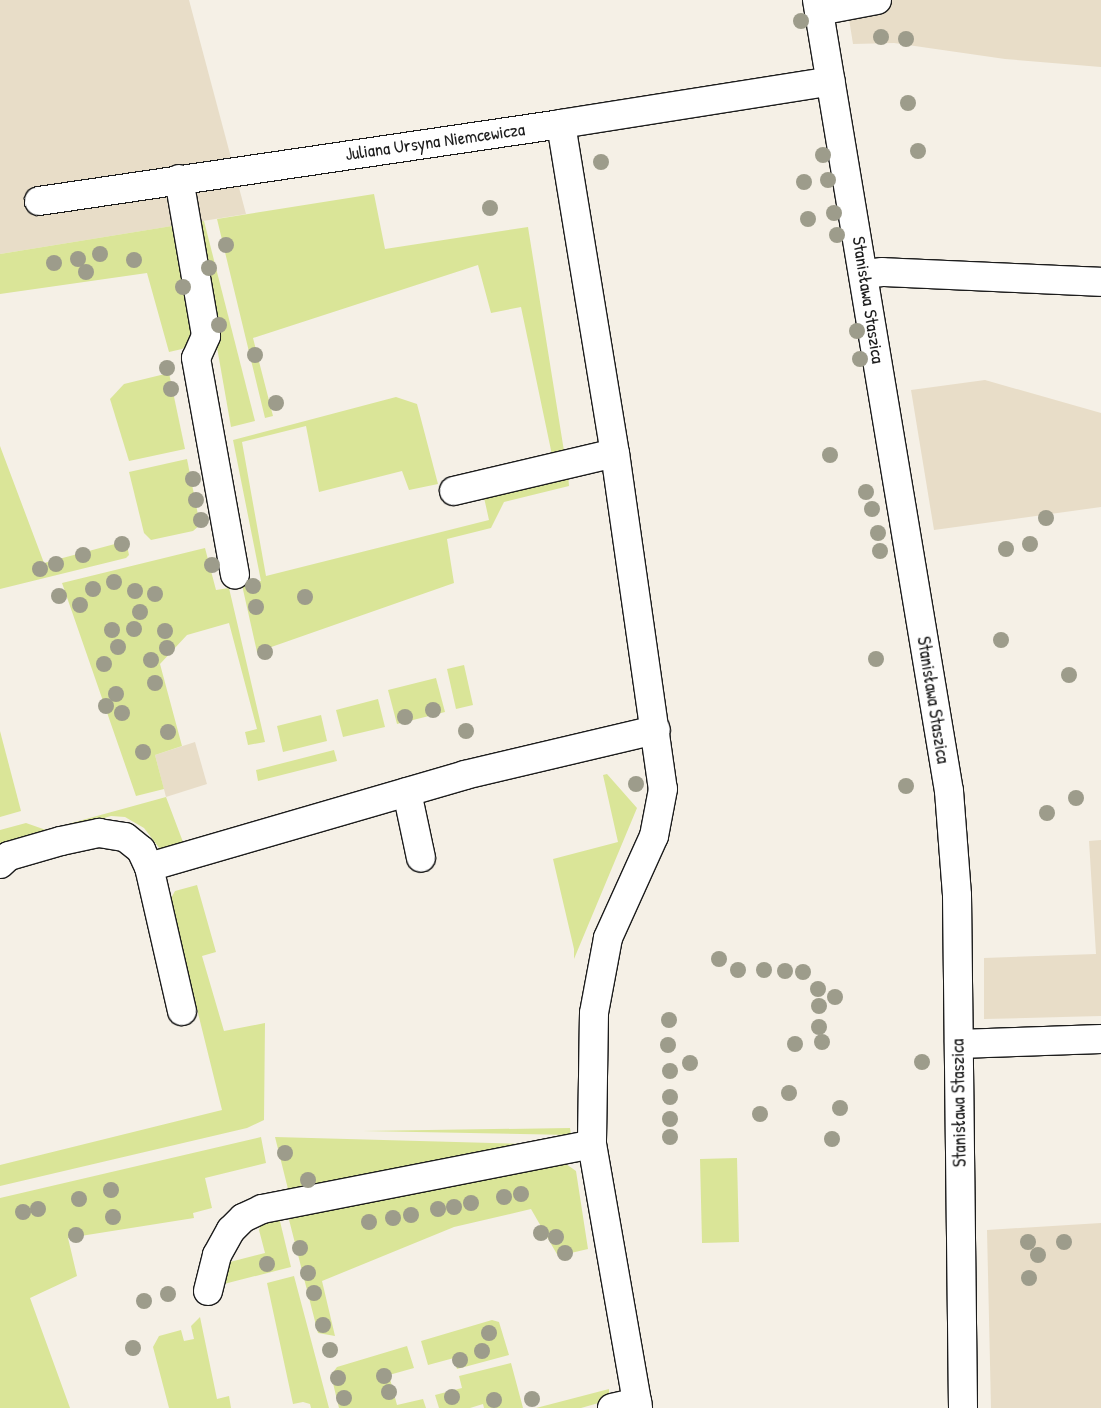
<!DOCTYPE html>
<meta charset="utf-8">
<style>
body{margin:0}
#map{position:relative;width:1101px;height:1408px;overflow:hidden;background:#f5f0e6;font-family:"Patrick Hand",sans-serif}
div>[style]{position:absolute}
.built>*{inset:0;background:#e8ddc8}
.green>*{inset:0;background:#dae598}
.roads{filter:drop-shadow(1px 0 #1c1c1c) drop-shadow(-1px 0 #1c1c1c) drop-shadow(0 1px #1c1c1c) drop-shadow(0 -1px #1c1c1c)}
.minor>*{height:28px;margin:-14px;padding:0 14px;transform-origin:14px;border-radius:14px;background:#fff}
.trees>*{width:16px;height:16px;margin:-8px;border-radius:50%;background:#9d9c8b}
span{translate:-50% -50%;white-space:nowrap;text-align:center;line-height:1.15;-webkit-text-stroke:4px #fff;paint-order:stroke}
.street-label{font-size:18px;color:#1c1c1c}
</style>
<div id="map">
<div class="built">
<i style="clip-path:polygon(0 0,189px 0,246px 214px,0 254px)"></i>
<i style="clip-path:polygon(846px 0,1101px 0,1101px 67px,1005px 59px,894px 43px,853px 44px)"></i>
<i style="clip-path:polygon(985px 380px,1101px 413px,1101px 507px,934px 530px,911px 390px)"></i>
<i style="clip-path:polygon(195px 742px,207px 784px,166px 797px,155px 755px)"></i>
<i style="clip-path:polygon(1101px 840px,1101px 1016px,984px 1019px,984px 958px,1096px 954px,1089px 841px)"></i>
<i style="clip-path:polygon(1101px 1223px,1101px 1408px,991px 1408px,987px 1230px)"></i>
</div>
<div class="green">
<i style="clip-path:polygon(374px 194px,385px 249px,528px 227px,564px 451px,552px 455px,521px 307px,491px 313px,478px 265px,253px 338px,273px 416px,265px 418px,217px 219px)"></i>
<i style="clip-path:polygon(204px 221px,255px 421px,231px 427px,195px 222px)"></i>
<i style="clip-path:polygon(178px 225px,194px 326px,189px 344px,182px 349px,169px 352px,147px 273px,0 294px,0 254px)"></i>
<i style="clip-path:polygon(169px 373px,185px 449px,129px 461px,110px 399px,124px 384px)"></i>
<i style="clip-path:polygon(396px 397px,417px 404px,438px 484px,409px 490px,402px 471px,319px 492px,306px 426px,242px 442px,266px 576px,489px 520px,483px 493px,568px 474px,569px 486px,504px 502px,491px 528px,447px 539px,454px 583px,257px 652px,242px 585px,261px 581px,233px 440px)"></i>
<i style="clip-path:polygon(0 446px,44px 563px,126px 541px,129px 555px,126px 558px,0 589px)"></i>
<i style="clip-path:polygon(187px 459px,200px 525px,193px 531px,151px 540px,144px 533px,129px 472px)"></i>
<i style="clip-path:polygon(205px 548px,216px 590px,229px 588px,265px 742px,248px 745px,245px 732px,257px 729px,229px 623px,187px 635px,160px 664px,182px 746px,155px 755px,164px 789px,136px 796px,62px 583px)"></i>
<i style="clip-path:polygon(464px 665px,473px 705px,456px 709px,447px 669px)"></i>
<i style="clip-path:polygon(436px 678px,445px 712px,397px 724px,388px 690px)"></i>
<i style="clip-path:polygon(378px 699px,385px 727px,343px 737px,336px 710px)"></i>
<i style="clip-path:polygon(321px 715px,327px 741px,283px 752px,277px 726px)"></i>
<i style="clip-path:polygon(0 731px,21px 811px,0 817px)"></i>
<i style="clip-path:polygon(334px 750px,337px 761px,258px 781px,256px 770px)"></i>
<i style="clip-path:polygon(607px 774px,637px 808px,574px 959px,574px 949px,553px 859px,618px 842px,603px 775px)"></i>
<i style="clip-path:polygon(166px 797px,183px 842px,160px 849px,144px 828px,125px 817px,111px 816px,0 848px,0 830px,26px 823px,46px 830px)"></i>
<i style="clip-path:polygon(197px 885px,216px 952px,202px 956px,224px 1031px,265px 1023px,264px 1120px,247px 1128px,0 1186px,0 1165px,222px 1110px,170px 900px,175px 891px)"></i>
<i style="clip-path:polygon(570px 1128px,571px 1135px,363px 1131px)"></i>
<i style="clip-path:polygon(261px 1137px,266px 1163px,205px 1178px,212px 1208px,193px 1213px,194px 1218px,68px 1238px,77px 1276px,30px 1298px,70px 1408px,0 1408px,0 1198px)"></i>
<i style="clip-path:polygon(275px 1137px,559px 1145px,289px 1193px)"></i>
<i style="clip-path:polygon(737px 1158px,739px 1242px,702px 1243px,700px 1159px)"></i>
<i style="clip-path:polygon(557px 1163px,566px 1164px,576px 1171px,588px 1249px,558px 1256px,531px 1209px,454px 1227px,322px 1281px,335px 1336px,318px 1333px,286px 1208px)"></i>
<i style="clip-path:polygon(278px 1213px,291px 1267px,220px 1285px,222px 1264px,265px 1253px,259px 1230px,264px 1216px)"></i>
<i style="clip-path:polygon(294px 1276px,329px 1408px,311px 1408px,310px 1404px,303px 1402px,293px 1404px,267px 1283px)"></i>
<i style="clip-path:polygon(200px 1317px,217px 1399px,229px 1396px,231px 1408px,169px 1408px,153px 1347px,159px 1336px,181px 1330px,184px 1341px,194px 1339px,191px 1326px)"></i>
<i style="clip-path:polygon(492px 1320px,499px 1322px,509px 1355px,457px 1369px,454px 1358px,428px 1365px,421px 1341px)"></i>
<i style="clip-path:polygon(407px 1346px,414px 1368px,389px 1375px,397px 1405px,423px 1399px,426px 1408px,339px 1408px,331px 1375px,337px 1367px)"></i>
<i style="clip-path:polygon(511px 1363px,523px 1408px,484px 1408px,483px 1404px,470px 1408px,439px 1408px,435px 1395px,462px 1388px,459px 1376px)"></i>
<i style="clip-path:polygon(609px 1389px,609px 1400px,581px 1408px,536px 1408px)"></i>
</div>
<div class="roads">
<div class="minor">
<i style="left:817px;top:0;width:802px;rotate:80.53deg"></i>
<i style="left:949px;top:791px;width:104px;rotate:85.6deg"></i>
<i style="left:957px;top:895px;width:513px;rotate:89.33deg"></i>
<i style="left:819px;top:11px;width:59px;rotate:-10.7deg"></i>
<i style="left:561px;top:124px;width:333px;rotate:80.7deg"></i>
<i style="left:615px;top:453px;width:339px;rotate:81.9deg"></i>
<i style="left:663px;top:789px;width:48px;rotate:100.8deg"></i>
<i style="left:654px;top:836px;width:112px;rotate:114.3deg"></i>
<i style="left:608px;top:938px;width:76px;rotate:100.6deg"></i>
<i style="left:594px;top:1013px;width:131px;rotate:90.9deg"></i>
<i style="left:592px;top:1144px;width:268px;rotate:80.1deg"></i>
<i style="left:179px;top:179px;width:159px;rotate:80.2deg"></i>
<i style="left:206px;top:336px;width:24px;rotate:114deg"></i>
<i style="left:196px;top:358px;width:220px;rotate:79.8deg"></i>
<i style="left:39px;top:201px;width:528px;rotate:-8.39deg"></i>
<i style="left:561px;top:124px;width:273px;rotate:-9deg"></i>
<i style="left:864px;top:274px;width:18px;rotate:-6deg"></i>
<i style="left:882px;top:272px;width:219px;rotate:2.6deg"></i>
<i style="left:454px;top:491px;width:165px;rotate:-13.3deg"></i>
<i style="left:407px;top:792px;width:67px;rotate:78deg"></i>
<i style="left:0;top:864px;width:12px;rotate:-42deg"></i>
<i style="left:9px;top:856px;width:54px;rotate:-16.1deg"></i>
<i style="left:61px;top:841px;width:39px;rotate:-12deg"></i>
<i style="left:99px;top:833px;width:26px;rotate:9deg"></i>
<i style="left:125px;top:837px;width:21px;rotate:39deg"></i>
<i style="left:141px;top:850px;width:19px;rotate:65deg"></i>
<i style="left:182px;top:1011px;width:148px;rotate:-102.9deg"></i>
<i style="left:149px;top:867px;width:329px;rotate:-16.2deg"></i>
<i style="left:465px;top:775px;width:196px;rotate:-13.3deg"></i>
<i style="left:959px;top:1044px;width:142px;rotate:-2deg"></i>
<i style="left:208px;top:1291px;width:37px;rotate:-76deg"></i>
<i style="left:217px;top:1255px;width:29px;rotate:-61deg"></i>
<i style="left:231px;top:1230px;width:17px;rotate:-45deg"></i>
<i style="left:243px;top:1218px;width:21px;rotate:-25deg"></i>
<i style="left:262px;top:1209px;width:336px;rotate:-11.1deg"></i>
<i style="left:612px;top:1408px;width:26px;rotate:-13deg"></i>
</div>
</div>
<div class="trees">
<i style="left:801px;top:21px"></i>
<i style="left:881px;top:37px"></i>
<i style="left:906px;top:39px"></i>
<i style="left:908px;top:103px"></i>
<i style="left:918px;top:151px"></i>
<i style="left:823px;top:155px"></i>
<i style="left:601px;top:162px"></i>
<i style="left:828px;top:180px"></i>
<i style="left:804px;top:182px"></i>
<i style="left:490px;top:208px"></i>
<i style="left:834px;top:213px"></i>
<i style="left:808px;top:219px"></i>
<i style="left:837px;top:235px"></i>
<i style="left:226px;top:245px"></i>
<i style="left:100px;top:254px"></i>
<i style="left:78px;top:259px"></i>
<i style="left:134px;top:260px"></i>
<i style="left:54px;top:263px"></i>
<i style="left:209px;top:268px"></i>
<i style="left:86px;top:272px"></i>
<i style="left:183px;top:287px"></i>
<i style="left:219px;top:325px"></i>
<i style="left:857px;top:331px"></i>
<i style="left:255px;top:355px"></i>
<i style="left:860px;top:359px"></i>
<i style="left:167px;top:368px"></i>
<i style="left:171px;top:389px"></i>
<i style="left:276px;top:403px"></i>
<i style="left:830px;top:455px"></i>
<i style="left:193px;top:479px"></i>
<i style="left:866px;top:492px"></i>
<i style="left:196px;top:500px"></i>
<i style="left:872px;top:509px"></i>
<i style="left:1046px;top:518px"></i>
<i style="left:201px;top:520px"></i>
<i style="left:878px;top:533px"></i>
<i style="left:122px;top:544px"></i>
<i style="left:1030px;top:544px"></i>
<i style="left:1006px;top:549px"></i>
<i style="left:880px;top:551px"></i>
<i style="left:83px;top:555px"></i>
<i style="left:56px;top:564px"></i>
<i style="left:212px;top:565px"></i>
<i style="left:40px;top:569px"></i>
<i style="left:114px;top:582px"></i>
<i style="left:253px;top:586px"></i>
<i style="left:93px;top:589px"></i>
<i style="left:135px;top:591px"></i>
<i style="left:155px;top:594px"></i>
<i style="left:59px;top:596px"></i>
<i style="left:305px;top:597px"></i>
<i style="left:80px;top:605px"></i>
<i style="left:256px;top:607px"></i>
<i style="left:140px;top:612px"></i>
<i style="left:134px;top:629px"></i>
<i style="left:112px;top:630px"></i>
<i style="left:165px;top:631px"></i>
<i style="left:1001px;top:640px"></i>
<i style="left:118px;top:647px"></i>
<i style="left:167px;top:648px"></i>
<i style="left:265px;top:652px"></i>
<i style="left:876px;top:659px"></i>
<i style="left:151px;top:660px"></i>
<i style="left:104px;top:664px"></i>
<i style="left:1069px;top:675px"></i>
<i style="left:155px;top:683px"></i>
<i style="left:116px;top:694px"></i>
<i style="left:106px;top:706px"></i>
<i style="left:433px;top:710px"></i>
<i style="left:122px;top:713px"></i>
<i style="left:405px;top:717px"></i>
<i style="left:466px;top:731px"></i>
<i style="left:168px;top:732px"></i>
<i style="left:143px;top:752px"></i>
<i style="left:636px;top:784px"></i>
<i style="left:906px;top:786px"></i>
<i style="left:1076px;top:798px"></i>
<i style="left:1047px;top:813px"></i>
<i style="left:719px;top:959px"></i>
<i style="left:738px;top:970px"></i>
<i style="left:764px;top:970px"></i>
<i style="left:785px;top:971px"></i>
<i style="left:803px;top:972px"></i>
<i style="left:818px;top:989px"></i>
<i style="left:835px;top:997px"></i>
<i style="left:819px;top:1006px"></i>
<i style="left:669px;top:1020px"></i>
<i style="left:819px;top:1027px"></i>
<i style="left:822px;top:1042px"></i>
<i style="left:795px;top:1044px"></i>
<i style="left:668px;top:1045px"></i>
<i style="left:922px;top:1062px"></i>
<i style="left:690px;top:1063px"></i>
<i style="left:670px;top:1071px"></i>
<i style="left:789px;top:1093px"></i>
<i style="left:670px;top:1097px"></i>
<i style="left:840px;top:1108px"></i>
<i style="left:760px;top:1114px"></i>
<i style="left:670px;top:1119px"></i>
<i style="left:670px;top:1137px"></i>
<i style="left:832px;top:1139px"></i>
<i style="left:285px;top:1153px"></i>
<i style="left:308px;top:1180px"></i>
<i style="left:111px;top:1190px"></i>
<i style="left:521px;top:1194px"></i>
<i style="left:504px;top:1197px"></i>
<i style="left:79px;top:1199px"></i>
<i style="left:471px;top:1203px"></i>
<i style="left:454px;top:1207px"></i>
<i style="left:38px;top:1209px"></i>
<i style="left:438px;top:1209px"></i>
<i style="left:23px;top:1212px"></i>
<i style="left:411px;top:1215px"></i>
<i style="left:113px;top:1217px"></i>
<i style="left:393px;top:1218px"></i>
<i style="left:369px;top:1222px"></i>
<i style="left:541px;top:1233px"></i>
<i style="left:76px;top:1235px"></i>
<i style="left:556px;top:1237px"></i>
<i style="left:1028px;top:1242px"></i>
<i style="left:1064px;top:1242px"></i>
<i style="left:300px;top:1248px"></i>
<i style="left:565px;top:1253px"></i>
<i style="left:1038px;top:1255px"></i>
<i style="left:267px;top:1264px"></i>
<i style="left:308px;top:1273px"></i>
<i style="left:1029px;top:1278px"></i>
<i style="left:314px;top:1293px"></i>
<i style="left:168px;top:1294px"></i>
<i style="left:144px;top:1301px"></i>
<i style="left:323px;top:1325px"></i>
<i style="left:489px;top:1333px"></i>
<i style="left:133px;top:1348px"></i>
<i style="left:330px;top:1350px"></i>
<i style="left:482px;top:1351px"></i>
<i style="left:460px;top:1360px"></i>
<i style="left:384px;top:1376px"></i>
<i style="left:338px;top:1378px"></i>
<i style="left:389px;top:1392px"></i>
<i style="left:452px;top:1397px"></i>
<i style="left:344px;top:1398px"></i>
<i style="left:532px;top:1399px"></i>
<i style="left:494px;top:1400px"></i>
</div>
<div class="street-label">
<span style="left:435px;top:142px;rotate:-8deg">Juliana Ursyna Niemcewicza</span>
<span style="left:868px;top:300px;rotate:81deg">Stanisława Staszica</span>
<span style="left:933px;top:700px;rotate:81deg">Stanisława Staszica</span>
<span style="left:959px;top:1103px;rotate:-91deg">Stanisława Staszica</span>
</div>
</div>
